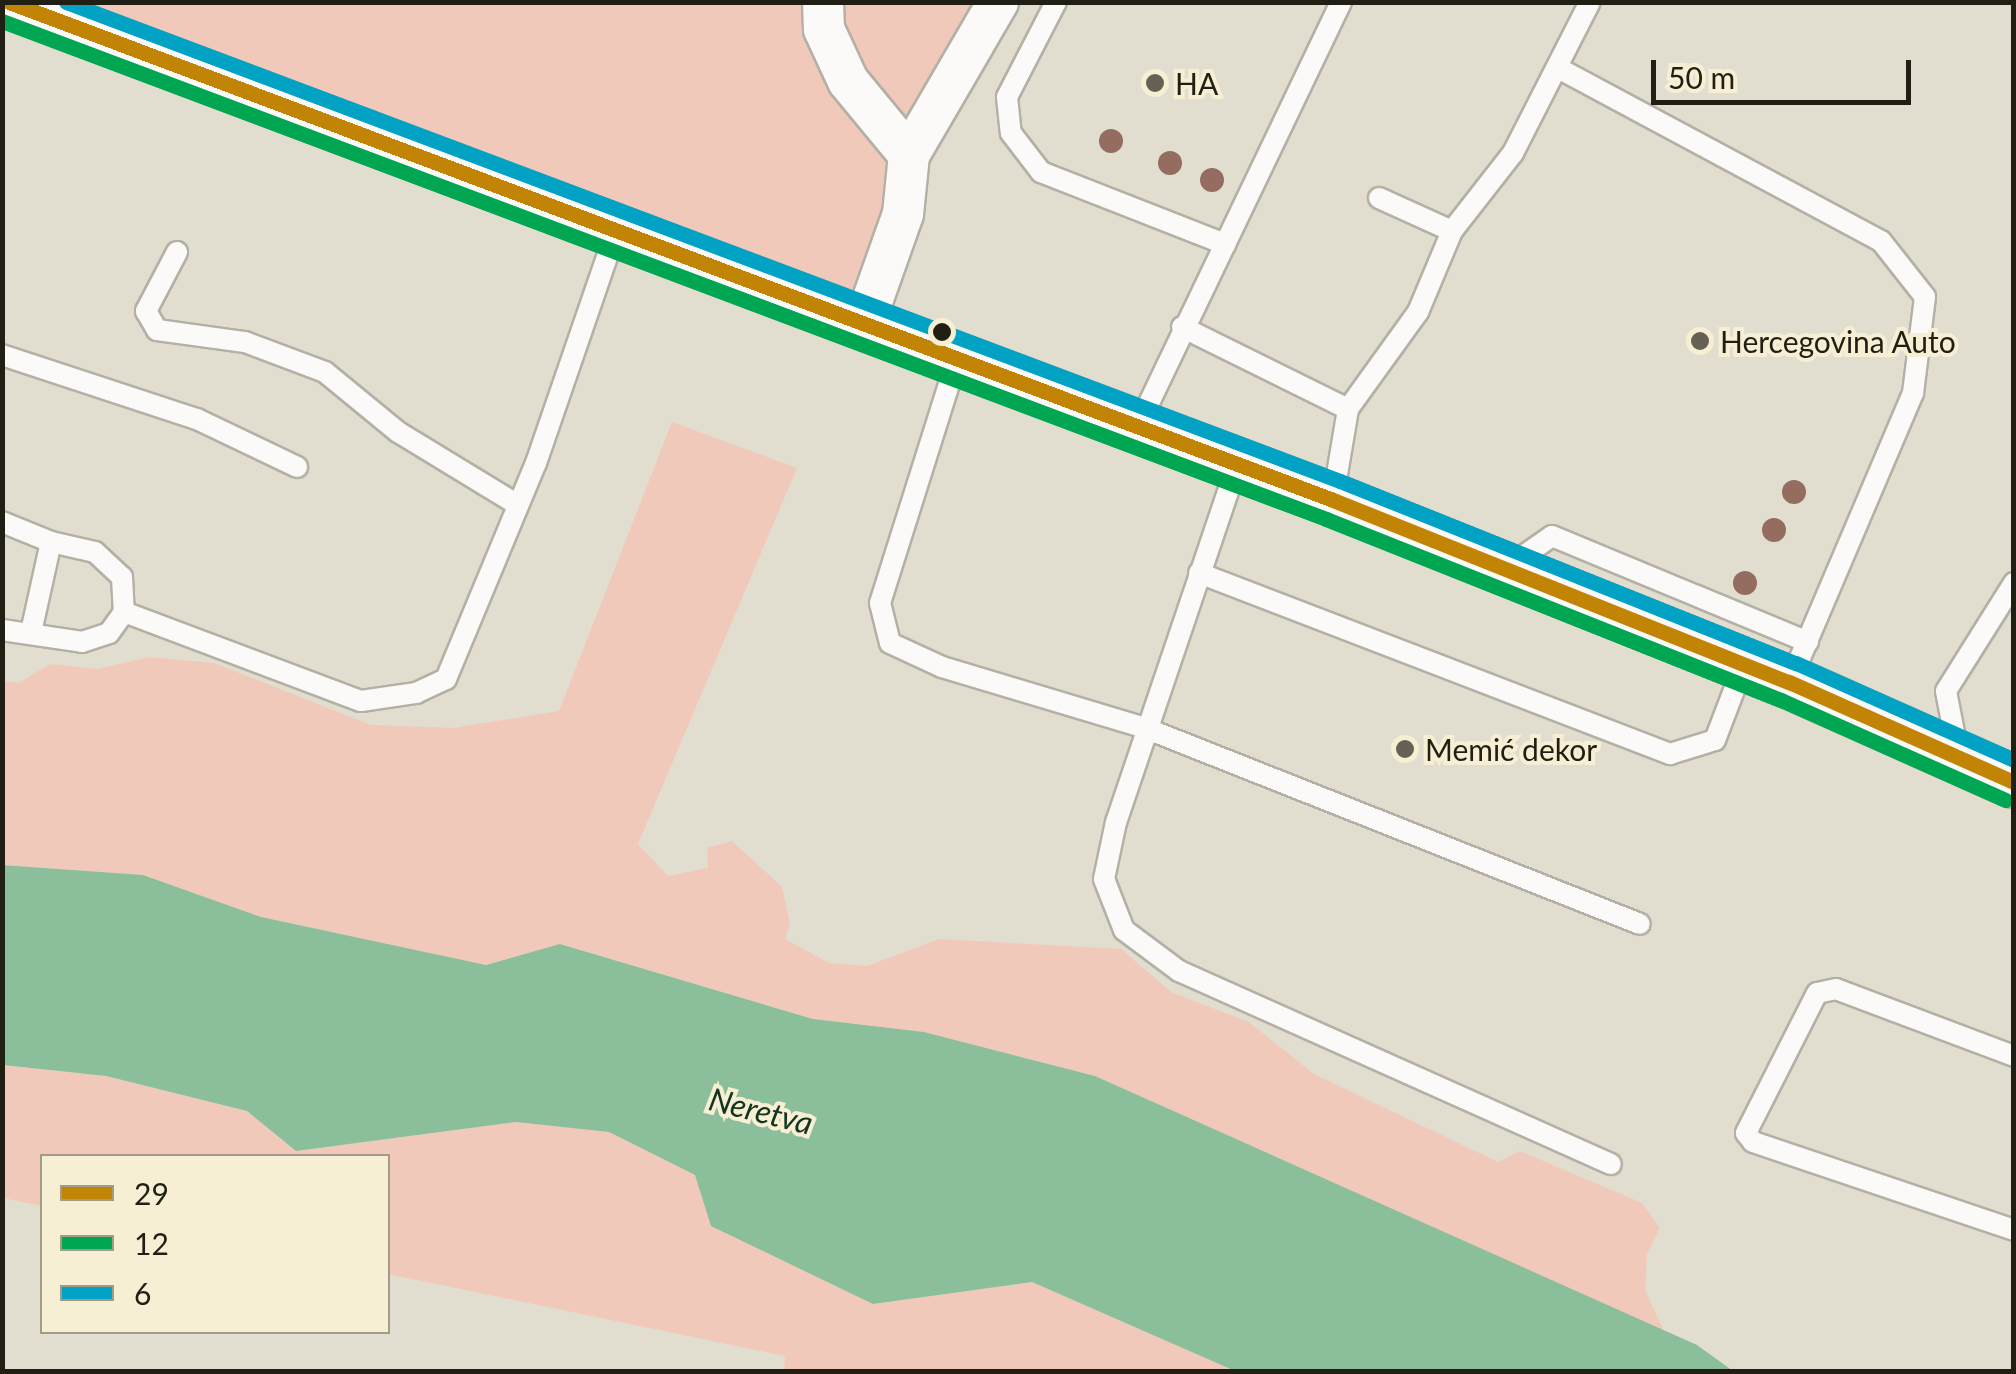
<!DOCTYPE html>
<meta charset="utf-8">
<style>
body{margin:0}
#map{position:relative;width:2016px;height:1374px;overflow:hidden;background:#e2decf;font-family:Lato,sans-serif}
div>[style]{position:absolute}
.green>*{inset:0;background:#f0c9bb}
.water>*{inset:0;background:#8bbe9a}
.roads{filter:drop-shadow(2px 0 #b4b0a5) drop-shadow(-2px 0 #b4b0a5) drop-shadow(0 2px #b4b0a5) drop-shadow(0 -2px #b4b0a5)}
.service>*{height:20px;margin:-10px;padding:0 10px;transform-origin:10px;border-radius:10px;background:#fbfaf8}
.minor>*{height:40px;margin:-20px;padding:0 20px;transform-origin:20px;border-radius:20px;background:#fbfaf8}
.tertiary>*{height:50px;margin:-25px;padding:0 25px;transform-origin:25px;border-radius:25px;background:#fbfaf8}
.bus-1>*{height:15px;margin:-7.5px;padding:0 7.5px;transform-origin:7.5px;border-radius:7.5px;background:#c28405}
.bus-2>*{height:15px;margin:-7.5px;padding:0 7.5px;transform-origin:7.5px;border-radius:7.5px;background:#00a651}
.bus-3>*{height:15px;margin:-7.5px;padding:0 7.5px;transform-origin:7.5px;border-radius:7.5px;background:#02a2c5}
.trees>*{width:24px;height:24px;margin:-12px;border-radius:50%;background:#946c60}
.dots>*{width:28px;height:28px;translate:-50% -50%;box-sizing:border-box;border:5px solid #f7efd4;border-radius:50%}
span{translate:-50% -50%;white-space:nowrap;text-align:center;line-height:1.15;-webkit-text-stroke:8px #f7efd4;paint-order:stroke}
.poi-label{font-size:30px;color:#211e14}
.left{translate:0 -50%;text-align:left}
.water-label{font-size:32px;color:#133421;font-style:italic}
.frame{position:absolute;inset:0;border:5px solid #211e14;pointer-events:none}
.legend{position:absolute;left:40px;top:1154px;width:350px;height:180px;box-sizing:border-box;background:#f7efd4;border:2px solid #a19b87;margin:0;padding:12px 18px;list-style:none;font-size:30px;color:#211e14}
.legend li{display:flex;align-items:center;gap:20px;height:50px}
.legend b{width:50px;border:2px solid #a19b87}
.scale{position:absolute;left:1651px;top:60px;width:260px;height:45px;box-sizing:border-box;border:5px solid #211e14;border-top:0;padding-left:12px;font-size:30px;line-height:35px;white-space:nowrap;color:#211e14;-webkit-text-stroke:8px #f7efd4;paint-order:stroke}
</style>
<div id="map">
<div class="green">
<i style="clip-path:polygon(25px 3px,998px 3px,929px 123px,864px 324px)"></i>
<i style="clip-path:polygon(672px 422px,797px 468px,638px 844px,668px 876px,708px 868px,707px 848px,732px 841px,782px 887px,790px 923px,785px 939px,829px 963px,867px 966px,939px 939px,1121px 949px,1171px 992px,1249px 1022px,1314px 1074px,1498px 1162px,1520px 1151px,1642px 1203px,1660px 1228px,1647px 1254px,1645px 1290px,1664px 1331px,1095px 1076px,924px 1032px,813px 1019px,561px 944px,486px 965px,261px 917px,143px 875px,3px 865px,2px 681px,19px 683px,50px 664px,98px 669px,149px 657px,214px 663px,371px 725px,453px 728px,559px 711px)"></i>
<i style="clip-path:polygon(2px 1065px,106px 1076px,247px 1111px,296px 1151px,516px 1122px,609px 1132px,695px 1175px,802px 1266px,873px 1304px,1032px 1282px,1235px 1371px,784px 1371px,785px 1356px,388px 1274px,388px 1156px,42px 1156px,42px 1206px,3px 1198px)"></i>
</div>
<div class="water">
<i style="clip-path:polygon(2px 865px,143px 875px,261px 917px,486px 965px,560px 944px,813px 1019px,924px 1032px,1095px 1076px,1697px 1345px,1733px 1371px,1235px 1371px,1032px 1282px,873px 1304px,711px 1226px,695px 1175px,609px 1132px,516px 1122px,296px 1151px,247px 1111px,106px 1076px,3px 1065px)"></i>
</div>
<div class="roads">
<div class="service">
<i style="left:1056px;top:2px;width:107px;rotate:117.3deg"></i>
<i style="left:1007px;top:97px;width:36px;rotate:84deg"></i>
<i style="left:1011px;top:133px;width:49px;rotate:52.4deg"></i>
<i style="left:1041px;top:172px;width:198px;rotate:21.4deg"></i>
<i style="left:1558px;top:68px;width:366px;rotate:28.2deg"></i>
<i style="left:1881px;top:241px;width:71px;rotate:51.8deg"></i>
<i style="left:1925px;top:297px;width:97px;rotate:97.1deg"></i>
<i style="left:1913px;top:393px;width:313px;rotate:113.1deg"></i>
<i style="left:1379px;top:198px;width:80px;rotate:24.3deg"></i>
<i style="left:177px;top:252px;width:67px;rotate:117.7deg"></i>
<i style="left:146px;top:311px;width:22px;rotate:60deg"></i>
<i style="left:157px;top:330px;width:89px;rotate:7.8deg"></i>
<i style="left:245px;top:342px;width:85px;rotate:20.6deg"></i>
<i style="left:325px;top:372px;width:94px;rotate:39.4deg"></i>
<i style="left:398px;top:432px;width:140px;rotate:31.3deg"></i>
<i style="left:1182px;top:327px;width:185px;rotate:26.3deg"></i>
<i style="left:2px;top:355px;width:205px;rotate:18.2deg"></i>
<i style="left:197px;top:419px;width:111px;rotate:25.6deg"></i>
<i style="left:956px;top:362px;width:253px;rotate:107.5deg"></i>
<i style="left:880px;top:603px;width:41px;rotate:76deg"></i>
<i style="left:890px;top:643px;width:57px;rotate:24.8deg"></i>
<i style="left:942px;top:667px;width:212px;rotate:16.7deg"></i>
<i style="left:1145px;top:728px;width:532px;rotate:21.6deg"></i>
<i style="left:1137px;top:428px;width:472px;rotate:-64.4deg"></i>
<i style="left:1237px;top:465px;width:377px;rotate:108.7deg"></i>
<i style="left:1116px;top:822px;width:58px;rotate:101.9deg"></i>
<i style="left:1104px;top:879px;width:55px;rotate:68.6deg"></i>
<i style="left:1124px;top:930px;width:69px;rotate:36.7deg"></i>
<i style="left:1179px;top:971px;width:473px;rotate:24.1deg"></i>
<i style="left:1333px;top:498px;width:90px;rotate:-80.4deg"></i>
<i style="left:1348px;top:409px;width:120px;rotate:-54.2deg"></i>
<i style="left:1418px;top:312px;width:88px;rotate:-67.2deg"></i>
<i style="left:1452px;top:231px;width:99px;rotate:-52deg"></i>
<i style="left:1513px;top:153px;width:169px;rotate:-63deg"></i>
<i style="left:2px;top:522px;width:53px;rotate:22.2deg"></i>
<i style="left:51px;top:542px;width:92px;rotate:102.5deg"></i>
<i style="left:51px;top:542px;width:45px;rotate:12.8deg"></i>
<i style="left:95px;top:552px;width:37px;rotate:43deg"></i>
<i style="left:122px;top:577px;width:35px;rotate:87deg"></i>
<i style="left:1506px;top:568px;width:56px;rotate:-34.8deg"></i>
<i style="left:1552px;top:536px;width:277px;rotate:22.5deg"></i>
<i style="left:1199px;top:573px;width:505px;rotate:21.02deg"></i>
<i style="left:1670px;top:754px;width:47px;rotate:-17.3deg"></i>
<i style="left:1715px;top:740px;width:81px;rotate:-69.1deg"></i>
<i style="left:2px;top:630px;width:81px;rotate:8.5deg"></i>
<i style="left:82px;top:642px;width:28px;rotate:-18deg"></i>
<i style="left:109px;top:633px;width:26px;rotate:-54deg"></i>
<i style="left:124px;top:612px;width:253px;rotate:20.6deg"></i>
<i style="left:361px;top:701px;width:56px;rotate:-8.3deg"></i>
<i style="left:416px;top:693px;width:33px;rotate:-25deg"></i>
<i style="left:446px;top:679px;width:234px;rotate:-67.4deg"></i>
<i style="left:536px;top:463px;width:245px;rotate:-71deg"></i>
<i style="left:1958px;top:753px;width:63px;rotate:-101deg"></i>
<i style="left:1946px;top:691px;width:128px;rotate:-57.8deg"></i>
<i style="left:2014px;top:1056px;width:190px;rotate:-159.4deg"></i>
<i style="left:1836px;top:989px;width:19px;rotate:168deg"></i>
<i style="left:1817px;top:993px;width:157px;rotate:116.9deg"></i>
<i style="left:1746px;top:1133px;width:11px;rotate:52deg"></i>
<i style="left:1753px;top:1142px;width:275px;rotate:18.6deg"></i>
</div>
<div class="minor">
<i style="left:823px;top:2px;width:27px;rotate:88deg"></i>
<i style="left:824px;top:29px;width:57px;rotate:65.2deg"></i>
<i style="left:848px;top:81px;width:96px;rotate:50.5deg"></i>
<i style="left:864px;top:324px;width:117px;rotate:-70.5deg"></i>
<i style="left:903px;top:214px;width:59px;rotate:-84.2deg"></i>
<i style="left:909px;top:155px;width:177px;rotate:-59.8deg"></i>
</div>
<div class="tertiary">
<i style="left:8px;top:2px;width:1415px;rotate:20.6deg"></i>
<i style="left:1333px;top:500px;width:491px;rotate:21.8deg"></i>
<i style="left:1789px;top:682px;width:246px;rotate:24deg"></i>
</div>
</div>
<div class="bus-1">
<i style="left:9px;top:2px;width:1415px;rotate:20.61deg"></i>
<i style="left:1333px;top:500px;width:491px;rotate:21.8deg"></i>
<i style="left:1789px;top:682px;width:246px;rotate:24deg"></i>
</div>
<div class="bus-2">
<i style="left:2px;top:21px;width:1415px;rotate:20.61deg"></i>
<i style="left:1326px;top:519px;width:490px;rotate:21.7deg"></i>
<i style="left:1781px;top:700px;width:246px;rotate:24deg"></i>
</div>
<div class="bus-3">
<i style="left:66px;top:2px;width:1361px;rotate:20.61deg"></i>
<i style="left:1340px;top:481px;width:491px;rotate:21.8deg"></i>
<i style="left:1796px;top:663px;width:239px;rotate:24deg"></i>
</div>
<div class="trees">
<i style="left:1111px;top:141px"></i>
<i style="left:1170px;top:163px"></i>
<i style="left:1212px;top:180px"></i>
<i style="left:1794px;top:492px"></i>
<i style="left:1774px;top:530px"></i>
<i style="left:1745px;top:583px"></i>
</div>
<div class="dots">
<i style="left:1155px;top:83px;background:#656155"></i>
<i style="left:942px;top:332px;background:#211e14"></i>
<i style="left:1700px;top:341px;background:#656155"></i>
<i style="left:1405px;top:749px;background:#656155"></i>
</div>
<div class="poi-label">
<span class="left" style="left:1175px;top:83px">HA</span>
<span class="left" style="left:1720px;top:341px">Hercegovina Auto</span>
<span class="left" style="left:1425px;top:749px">Memić dekor</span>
</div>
<div class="water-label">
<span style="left:761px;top:1111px;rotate:14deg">Neretva</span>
</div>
<div class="frame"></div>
<ul class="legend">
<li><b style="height:12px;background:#c28405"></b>29</li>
<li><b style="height:12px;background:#00a651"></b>12</li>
<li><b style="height:12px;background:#02a2c5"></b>6</li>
</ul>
<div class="scale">50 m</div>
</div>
